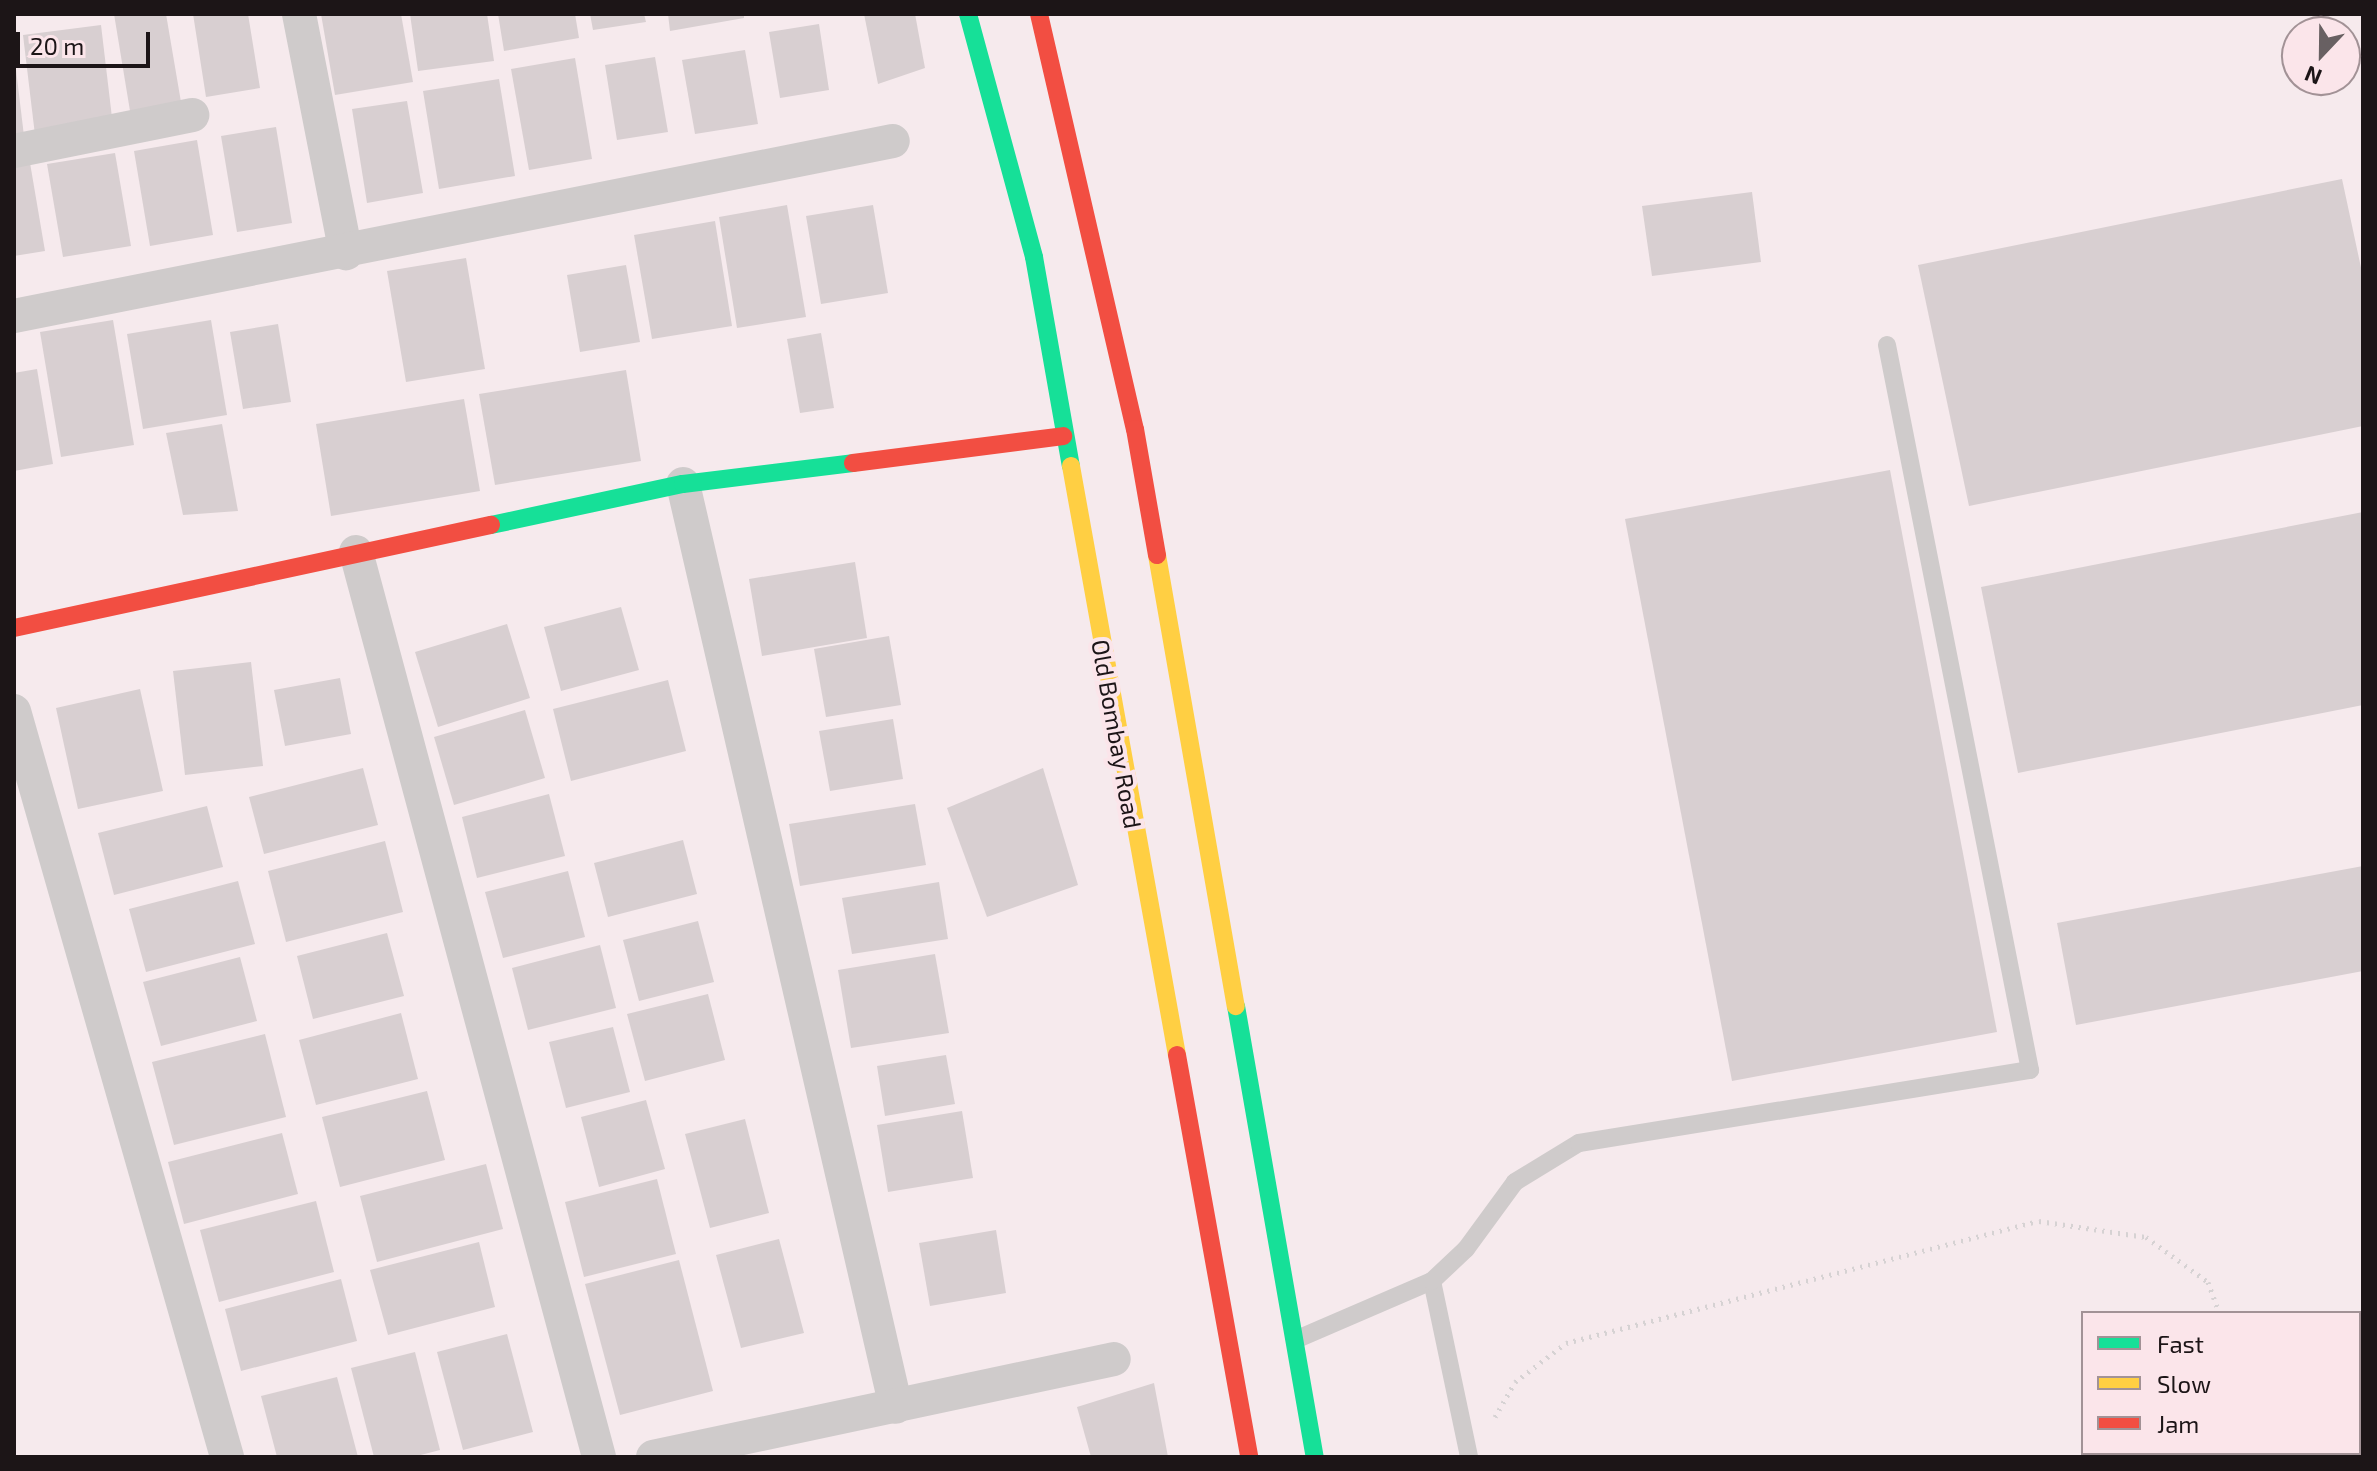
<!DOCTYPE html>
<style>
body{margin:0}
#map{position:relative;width:2377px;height:1471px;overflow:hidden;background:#f6eaed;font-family:"Exo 2",sans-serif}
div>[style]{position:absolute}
.building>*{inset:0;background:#d8cfd1}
.path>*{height:5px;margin-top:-2.5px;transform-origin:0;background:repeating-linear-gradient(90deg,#d6d2d3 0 2px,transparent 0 8px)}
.lane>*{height:18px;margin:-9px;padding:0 9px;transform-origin:9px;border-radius:9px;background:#cfcbcb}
.street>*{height:34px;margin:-17px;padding:0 17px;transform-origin:17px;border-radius:17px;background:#cfcbcb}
.fast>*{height:18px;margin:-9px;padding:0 9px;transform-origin:9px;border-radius:9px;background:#16e098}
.slow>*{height:18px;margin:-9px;padding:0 9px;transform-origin:9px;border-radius:9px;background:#ffcf43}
.jam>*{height:18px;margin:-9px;padding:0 9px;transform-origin:9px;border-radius:9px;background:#f24e42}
span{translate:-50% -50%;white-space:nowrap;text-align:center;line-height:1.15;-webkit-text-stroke:8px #fbe5ea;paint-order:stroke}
.street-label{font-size:24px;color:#1c1517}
.frame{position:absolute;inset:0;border:16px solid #1c1517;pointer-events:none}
.legend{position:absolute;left:2081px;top:1311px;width:280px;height:144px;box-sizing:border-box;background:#fbe5ea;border:2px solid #a29296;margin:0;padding:10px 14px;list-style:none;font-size:24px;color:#1c1517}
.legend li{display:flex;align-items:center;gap:16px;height:40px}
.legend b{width:40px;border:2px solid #a29296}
.north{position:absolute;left:2281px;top:16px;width:80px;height:80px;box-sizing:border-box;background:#fbe5ea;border:2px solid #a29296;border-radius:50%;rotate:202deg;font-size:22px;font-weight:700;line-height:32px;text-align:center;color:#1c1517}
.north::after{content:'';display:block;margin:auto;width:28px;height:36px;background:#686062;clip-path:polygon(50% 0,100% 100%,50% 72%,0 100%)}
.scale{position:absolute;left:16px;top:32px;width:134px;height:36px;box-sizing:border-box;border:4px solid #1c1517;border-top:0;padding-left:10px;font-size:24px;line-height:28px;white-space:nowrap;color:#1c1517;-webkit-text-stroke:6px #fbe5ea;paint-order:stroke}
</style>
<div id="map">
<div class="building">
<i style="clip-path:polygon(114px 14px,166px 14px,182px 108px,131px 117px)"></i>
<i style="clip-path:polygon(193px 14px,248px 14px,260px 88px,206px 97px)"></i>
<i style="clip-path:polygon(321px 14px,401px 14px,413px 82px,335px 95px)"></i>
<i style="clip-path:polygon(410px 14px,487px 14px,494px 61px,418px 71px)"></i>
<i style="clip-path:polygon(498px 14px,575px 14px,579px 38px,504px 51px)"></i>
<i style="clip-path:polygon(590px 14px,644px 14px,646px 22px,593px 30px)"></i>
<i style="clip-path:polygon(668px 14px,744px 14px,744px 18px,670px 31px)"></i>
<i style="clip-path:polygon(864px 14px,915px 14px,925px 68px,878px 84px)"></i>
<i style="clip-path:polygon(819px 24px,829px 90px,780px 98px,769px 32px)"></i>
<i style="clip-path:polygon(101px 25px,113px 126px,35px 135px,23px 35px)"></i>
<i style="clip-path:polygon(745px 50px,758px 124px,695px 134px,682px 60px)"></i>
<i style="clip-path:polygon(14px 53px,24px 136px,14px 137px)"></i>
<i style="clip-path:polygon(655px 57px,668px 132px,617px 140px,605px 65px)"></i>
<i style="clip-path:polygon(575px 58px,592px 159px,529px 170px,511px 69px)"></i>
<i style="clip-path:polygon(499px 79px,515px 176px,439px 189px,423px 91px)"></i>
<i style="clip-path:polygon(407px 101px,423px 193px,367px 203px,352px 109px)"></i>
<i style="clip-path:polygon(276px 127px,292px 223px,237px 232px,221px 136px)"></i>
<i style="clip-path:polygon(197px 140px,213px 235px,150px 246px,134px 151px)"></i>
<i style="clip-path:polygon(115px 153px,131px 246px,63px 257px,47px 164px)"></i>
<i style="clip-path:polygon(29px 157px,45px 251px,14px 256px,14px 159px)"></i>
<i style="clip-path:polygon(2342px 179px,2363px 277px,2363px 426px,1969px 506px,1918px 265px)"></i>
<i style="clip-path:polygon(1752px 192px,1761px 262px,1652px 276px,1642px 206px)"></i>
<i style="clip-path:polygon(787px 205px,806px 317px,737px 328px,719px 217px)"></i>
<i style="clip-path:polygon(873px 205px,888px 293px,821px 304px,806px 216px)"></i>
<i style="clip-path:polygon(715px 221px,732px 326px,652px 339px,634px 235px)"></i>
<i style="clip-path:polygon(466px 258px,485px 369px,406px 382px,387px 271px)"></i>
<i style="clip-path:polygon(626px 265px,640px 342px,580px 352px,567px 275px)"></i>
<i style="clip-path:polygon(113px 320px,134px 445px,61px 457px,40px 332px)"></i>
<i style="clip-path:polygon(211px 320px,227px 415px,143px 429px,127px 334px)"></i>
<i style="clip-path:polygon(278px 324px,291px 402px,243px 409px,230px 332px)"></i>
<i style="clip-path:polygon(821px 333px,834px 408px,800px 413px,787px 339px)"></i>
<i style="clip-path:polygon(37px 369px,53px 464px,14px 471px,14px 373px)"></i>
<i style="clip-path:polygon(626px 370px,641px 461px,495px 485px,479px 394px)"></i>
<i style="clip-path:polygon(464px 399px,480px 491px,331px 516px,316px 424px)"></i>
<i style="clip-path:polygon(222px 424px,238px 511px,183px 515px,166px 433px)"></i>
<i style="clip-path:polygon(1890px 470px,1997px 1032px,1732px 1081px,1625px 519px)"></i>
<i style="clip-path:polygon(2363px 512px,2363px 705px,2018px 773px,1981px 587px)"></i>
<i style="clip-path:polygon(855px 562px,867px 638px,762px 656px,749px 579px)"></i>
<i style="clip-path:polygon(621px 607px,639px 670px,561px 691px,544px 627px)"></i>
<i style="clip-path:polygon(507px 624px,530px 698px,438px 727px,415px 652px)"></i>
<i style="clip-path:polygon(889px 636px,901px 705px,826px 717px,814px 649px)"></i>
<i style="clip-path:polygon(251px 662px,263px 766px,185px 775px,173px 671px)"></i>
<i style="clip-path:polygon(340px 678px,351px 734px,285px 746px,274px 690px)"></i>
<i style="clip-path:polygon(668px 680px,686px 751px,571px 781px,553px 709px)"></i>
<i style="clip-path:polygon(140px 689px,163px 791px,78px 809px,56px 708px)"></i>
<i style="clip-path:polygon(525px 710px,545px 778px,454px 805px,434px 737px)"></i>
<i style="clip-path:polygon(893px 719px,903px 779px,830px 791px,819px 731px)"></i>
<i style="clip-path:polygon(363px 768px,378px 825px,264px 854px,249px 797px)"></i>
<i style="clip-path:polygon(1043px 768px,1078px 885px,987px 917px,947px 808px)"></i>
<i style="clip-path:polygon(549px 794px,565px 856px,477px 878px,462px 817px)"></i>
<i style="clip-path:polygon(915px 804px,926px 865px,800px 886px,789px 824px)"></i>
<i style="clip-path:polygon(207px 806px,223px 867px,114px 895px,98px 833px)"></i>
<i style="clip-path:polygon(683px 840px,697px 894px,608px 917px,594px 863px)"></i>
<i style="clip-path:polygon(385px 841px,403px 912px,286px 942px,268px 871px)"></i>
<i style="clip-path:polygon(2363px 866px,2363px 971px,2076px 1025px,2057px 923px)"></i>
<i style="clip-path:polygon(568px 871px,585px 937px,503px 958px,485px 892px)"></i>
<i style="clip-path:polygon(238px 881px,255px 944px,146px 972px,129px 909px)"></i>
<i style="clip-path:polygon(939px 882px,948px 939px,852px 954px,842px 898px)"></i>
<i style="clip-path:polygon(698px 921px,714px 982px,639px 1001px,623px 940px)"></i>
<i style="clip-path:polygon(387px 933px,404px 996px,313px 1019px,297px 956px)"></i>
<i style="clip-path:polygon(600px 945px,616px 1008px,528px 1030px,512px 968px)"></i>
<i style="clip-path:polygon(935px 954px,949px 1033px,851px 1048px,838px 970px)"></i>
<i style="clip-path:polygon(240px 957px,257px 1021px,161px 1046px,143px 982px)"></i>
<i style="clip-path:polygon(708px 994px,725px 1060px,645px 1081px,627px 1014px)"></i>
<i style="clip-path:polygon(401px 1013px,418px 1079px,316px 1105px,299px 1040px)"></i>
<i style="clip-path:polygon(613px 1027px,630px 1092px,566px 1108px,549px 1042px)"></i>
<i style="clip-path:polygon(265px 1034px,286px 1117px,174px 1145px,152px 1062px)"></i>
<i style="clip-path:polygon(946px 1055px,955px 1104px,885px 1116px,877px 1066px)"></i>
<i style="clip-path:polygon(427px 1091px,445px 1160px,340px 1187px,322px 1117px)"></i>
<i style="clip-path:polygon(646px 1100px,665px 1169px,599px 1187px,581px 1117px)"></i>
<i style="clip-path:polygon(962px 1111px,973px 1178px,888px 1192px,877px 1125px)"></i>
<i style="clip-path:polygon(745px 1119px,769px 1213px,710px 1228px,685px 1134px)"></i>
<i style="clip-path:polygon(282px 1133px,298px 1194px,184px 1224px,168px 1162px)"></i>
<i style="clip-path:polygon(486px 1164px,503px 1229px,377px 1262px,360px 1196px)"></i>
<i style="clip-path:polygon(657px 1179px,676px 1254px,584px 1277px,565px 1202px)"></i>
<i style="clip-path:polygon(316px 1201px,334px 1272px,219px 1302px,200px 1230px)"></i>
<i style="clip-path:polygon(996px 1230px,1006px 1293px,930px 1306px,919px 1243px)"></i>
<i style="clip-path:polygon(779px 1239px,804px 1333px,741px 1348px,716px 1255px)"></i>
<i style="clip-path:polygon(479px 1242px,495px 1307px,388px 1335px,370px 1270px)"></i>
<i style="clip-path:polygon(679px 1260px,713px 1391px,620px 1415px,585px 1284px)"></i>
<i style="clip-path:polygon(341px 1279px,357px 1341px,241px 1371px,225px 1309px)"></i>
<i style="clip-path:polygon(507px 1334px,533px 1432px,463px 1450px,437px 1352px)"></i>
<i style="clip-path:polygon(415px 1352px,440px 1450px,413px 1457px,374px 1457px,351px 1368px)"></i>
<i style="clip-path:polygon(337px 1377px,358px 1457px,277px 1457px,261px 1396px)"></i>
<i style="clip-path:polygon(1154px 1383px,1168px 1457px,1091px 1457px,1077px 1407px)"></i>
</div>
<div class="path">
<i style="left:1495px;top:1417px;width:40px;rotate:-60.3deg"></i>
<i style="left:1515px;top:1382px;width:64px;rotate:-37.4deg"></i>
<i style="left:1566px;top:1343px;width:488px;rotate:-14.5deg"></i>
<i style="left:2039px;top:1221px;width:108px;rotate:8.5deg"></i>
<i style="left:2146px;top:1237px;width:77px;rotate:36deg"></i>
<i style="left:2208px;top:1282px;width:33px;rotate:70deg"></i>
<i style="left:2269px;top:1453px;width:4px;rotate:76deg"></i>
</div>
<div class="lane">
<i style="left:1432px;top:1281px;width:180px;rotate:78.1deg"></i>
<i style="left:1295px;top:1340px;width:149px;rotate:-23.3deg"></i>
<i style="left:1432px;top:1281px;width:47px;rotate:-43.3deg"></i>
<i style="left:1466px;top:1249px;width:83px;rotate:-53.8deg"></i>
<i style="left:1515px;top:1182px;width:75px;rotate:-31.4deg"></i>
<i style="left:1579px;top:1143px;width:457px;rotate:-9.2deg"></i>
<i style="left:2030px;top:1070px;width:739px;rotate:-101.16deg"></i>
</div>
<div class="street">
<i style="left:299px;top:14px;width:244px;rotate:78.9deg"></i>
<i style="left:14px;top:151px;width:182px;rotate:-11.4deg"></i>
<i style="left:14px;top:316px;width:896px;rotate:-11.26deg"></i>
<i style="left:683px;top:484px;width:947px;rotate:77.01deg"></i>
<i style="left:356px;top:552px;width:937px;rotate:74.97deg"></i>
<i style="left:14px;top:711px;width:776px;rotate:74.06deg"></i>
<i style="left:653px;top:1457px;width:471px;rotate:-12deg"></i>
</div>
<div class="fast">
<i style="left:968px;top:14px;width:252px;rotate:74.8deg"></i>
<i style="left:1034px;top:257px;width:212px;rotate:80deg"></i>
<i style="left:491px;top:525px;width:196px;rotate:-12.1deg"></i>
<i style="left:683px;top:484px;width:171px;rotate:-7deg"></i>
<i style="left:1236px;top:1006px;width:458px;rotate:80.1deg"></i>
</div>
<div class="slow">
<i style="left:1071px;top:466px;width:598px;rotate:79.8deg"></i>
<i style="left:1157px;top:555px;width:458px;rotate:80.1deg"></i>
</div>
<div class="jam">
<i style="left:1039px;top:14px;width:426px;rotate:77deg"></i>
<i style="left:1135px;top:429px;width:128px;rotate:80.1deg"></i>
<i style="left:853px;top:463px;width:212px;rotate:-7.3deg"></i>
<i style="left:14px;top:628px;width:488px;rotate:-12.2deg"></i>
<i style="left:1177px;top:1055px;width:408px;rotate:79.8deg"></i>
</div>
<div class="street-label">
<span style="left:1117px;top:734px;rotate:80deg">Old Bombay Road</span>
</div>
<div class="frame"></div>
<ul class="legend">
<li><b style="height:10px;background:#16e098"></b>Fast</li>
<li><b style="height:10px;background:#ffcf43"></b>Slow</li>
<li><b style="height:10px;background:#f24e42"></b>Jam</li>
</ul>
<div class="north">N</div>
<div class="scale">20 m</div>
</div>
